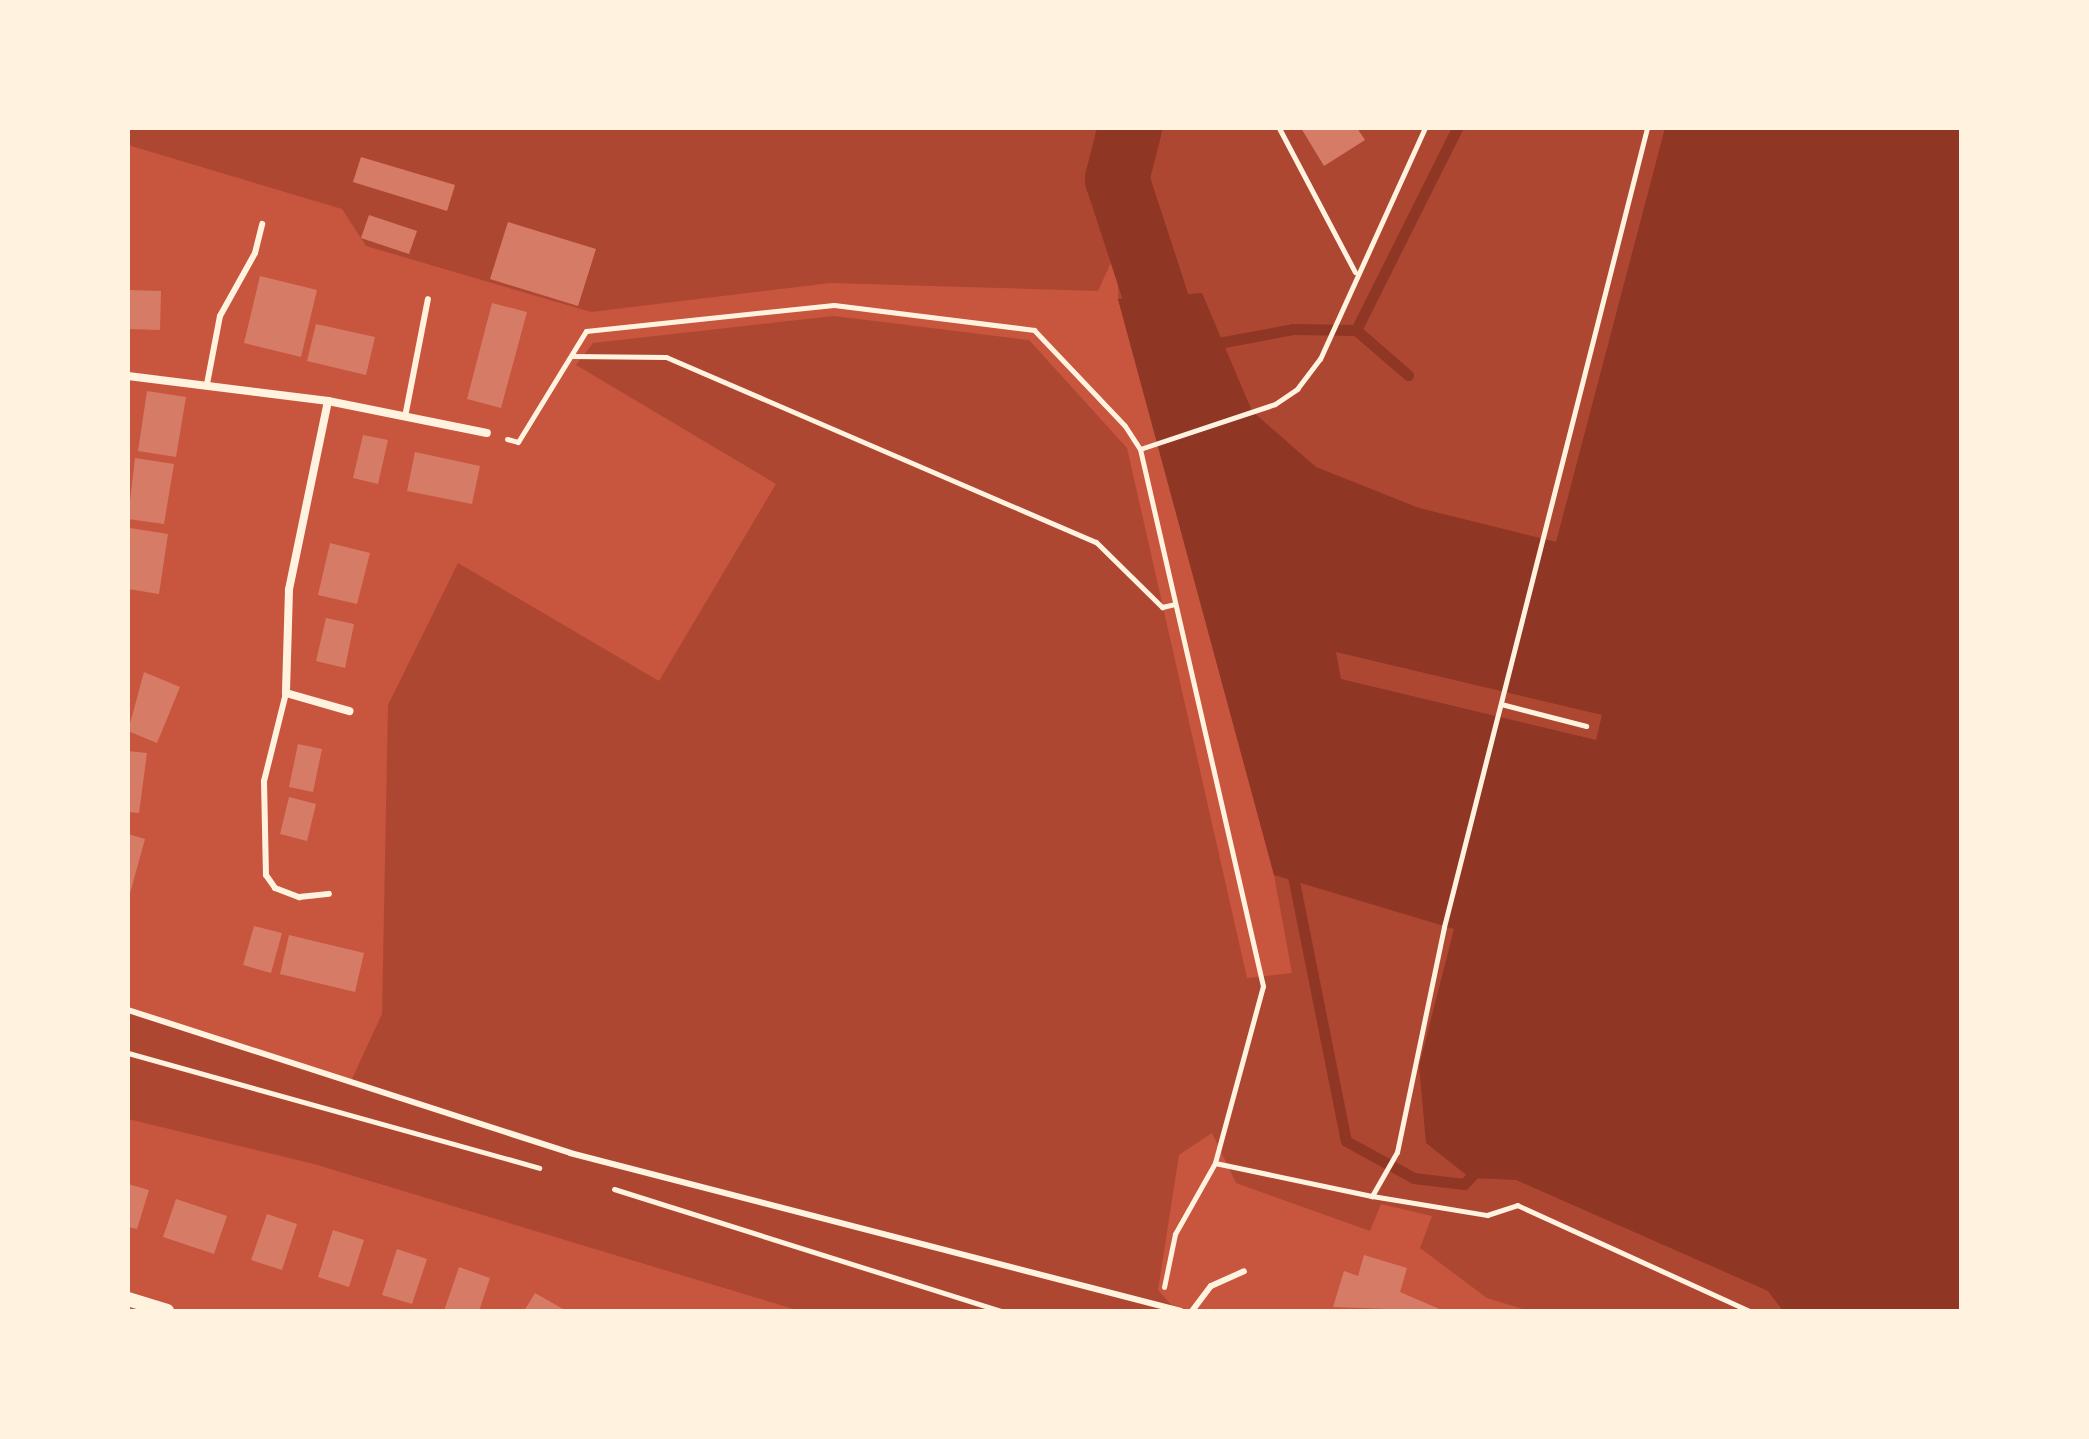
<!DOCTYPE html>
<style>
body{margin:0}
#map{position:relative;width:2089px;height:1439px;overflow:hidden;background:#c8553d;font-family:"Times New Roman",serif}
div>[style]{position:absolute}
.green>*{inset:0;background:#ae4732}
.water>*{inset:0;background:#8f3625}
.stream>*{height:11px;margin:-5.5px;padding:0 5.5px;transform-origin:5.5px;border-radius:5.5px;background:#8f3625}
.river>*{height:64px;margin:-32px;padding:0 32px;transform-origin:32px;border-radius:32px;background:#8f3625}
.building>*{inset:0;background:#d67c66}
.path>*{height:5px;margin:-2.5px;padding:0 2.5px;transform-origin:2.5px;border-radius:2.5px;background:#fff3e0}
.service>*{height:6px;margin:-3px;padding:0 3px;transform-origin:3px;border-radius:3px;background:#fff3e0}
.minor>*{height:8px;margin:-4px;padding:0 4px;transform-origin:4px;border-radius:4px;background:#fff3e0}
.tertiary>*{height:14px;margin:-7px;padding:0 7px;transform-origin:7px;border-radius:7px;background:#fff3e0}
span{translate:-50% -50%;white-space:nowrap;text-align:center;line-height:1.15;-webkit-text-stroke:8px #fff3e0;paint-order:stroke}
.frame{position:absolute;inset:0;border:130px solid #fff3e0;pointer-events:none}
</style>
<div id="map">
<div class="green">
<i style="clip-path:polygon(128px 128px,1961px 128px,1961px 1311px,1529px 1311px,1487px 1298px,1420px 1248px,1432px 1216px,1381px 1204px,1370px 1231px,1236px 1183px,1212px 1133px,1179px 1155px,1158px 1290px,1177px 1311px,800px 1311px,314px 1164px,128px 1119px,128px 1012px,350px 1083px,382px 1014px,388px 705px,458px 563px,659px 681px,776px 484px,576px 365px,593px 343px,834px 316px,1029px 340px,1127px 448px,1247px 978px,1292px 973px,1274px 875px,1118px 299px,1118px 247px,1098px 291px,830px 283px,591px 312px,366px 246px,342px 209px,128px 145px)"></i>
</div>
<div class="water">
<i style="clip-path:polygon(evenodd,1665px 128px,1961px 128px,1961px 1311px,1783px 1311px,1768px 1291px,1516px 1180px,1470px 1178px,1426px 1143px,1419px 1066px,1454px 929px,1274px 875px,1118px 299px,1202px 293px,1252px 411px,1316px 467px,1419px 508px,1556px 542px,1665px 128px,1336px 652px,1602px 715px,1596px 740px,1341px 679px,1336px 652px)"></i>
</div>
<div class="stream">
<i style="left:1356px;top:330px;width:69px;rotate:40.9deg"></i>
<i style="left:1213px;top:344px;width:81px;rotate:-10.6deg"></i>
<i style="left:1293px;top:329px;width:63px;rotate:0.9deg"></i>
<i style="left:1356px;top:330px;width:226px;rotate:-63.4deg"></i>
<i style="left:1291px;top:866px;width:280px;rotate:78.7deg"></i>
<i style="left:1346px;top:1141px;width:77px;rotate:28.6deg"></i>
<i style="left:1414px;top:1178px;width:50px;rotate:6.8deg"></i>
<i style="left:1464px;top:1184px;width:22px;rotate:-47deg"></i>
</div>
<div class="river">
<i style="left:1130px;top:128px;width:53px;rotate:104.3deg"></i>
<i style="left:1117px;top:179px;width:209px;rotate:71.9deg"></i>
</div>
<div class="building">
<i style="clip-path:polygon(1301px 128px,1357px 128px,1365px 140px,1324px 166px)"></i>
<i style="clip-path:polygon(361px 157px,455px 185px,447px 211px,353px 182px)"></i>
<i style="clip-path:polygon(369px 215px,417px 231px,409px 254px,361px 238px)"></i>
<i style="clip-path:polygon(508px 222px,596px 249px,578px 306px,490px 279px)"></i>
<i style="clip-path:polygon(260px 276px,317px 290px,301px 357px,244px 343px)"></i>
<i style="clip-path:polygon(128px 290px,161px 291px,160px 330px,128px 329px)"></i>
<i style="clip-path:polygon(492px 303px,527px 312px,501px 408px,467px 399px)"></i>
<i style="clip-path:polygon(316px 324px,375px 337px,366px 375px,307px 361px)"></i>
<i style="clip-path:polygon(147px 391px,186px 397px,176px 457px,138px 451px)"></i>
<i style="clip-path:polygon(363px 435px,388px 440px,378px 484px,353px 478px)"></i>
<i style="clip-path:polygon(415px 452px,480px 466px,472px 504px,407px 491px)"></i>
<i style="clip-path:polygon(135px 458px,174px 464px,164px 524px,128px 519px)"></i>
<i style="clip-path:polygon(130px 528px,168px 534px,159px 594px,128px 589px)"></i>
<i style="clip-path:polygon(330px 543px,370px 553px,357px 604px,318px 595px)"></i>
<i style="clip-path:polygon(326px 618px,354px 624px,345px 668px,316px 661px)"></i>
<i style="clip-path:polygon(144px 672px,180px 687px,157px 743px,128px 731px)"></i>
<i style="clip-path:polygon(298px 744px,322px 749px,313px 792px,289px 787px)"></i>
<i style="clip-path:polygon(128px 751px,147px 753px,139px 813px,128px 812px)"></i>
<i style="clip-path:polygon(289px 797px,316px 804px,307px 841px,280px 834px)"></i>
<i style="clip-path:polygon(128px 834px,145px 839px,129px 897px,128px 897px)"></i>
<i style="clip-path:polygon(254px 926px,282px 933px,271px 973px,243px 965px)"></i>
<i style="clip-path:polygon(289px 935px,364px 953px,355px 992px,280px 974px)"></i>
<i style="clip-path:polygon(128px 1184px,149px 1190px,137px 1229px,128px 1227px)"></i>
<i style="clip-path:polygon(176px 1199px,227px 1216px,214px 1254px,163px 1237px)"></i>
<i style="clip-path:polygon(267px 1214px,297px 1224px,282px 1270px,251px 1260px)"></i>
<i style="clip-path:polygon(333px 1230px,364px 1240px,349px 1287px,318px 1277px)"></i>
<i style="clip-path:polygon(397px 1249px,427px 1259px,412px 1304px,382px 1295px)"></i>
<i style="clip-path:polygon(1364px 1255px,1407px 1268px,1400px 1292px,1444px 1311px,1333px 1307px,1344px 1271px,1358px 1276px)"></i>
<i style="clip-path:polygon(459px 1267px,490px 1278px,479px 1311px,444px 1311px)"></i>
<i style="clip-path:polygon(535px 1293px,563px 1309px,562px 1311px,524px 1311px)"></i>
</div>
<div class="path">
<i style="left:1279px;top:128px;width:163px;rotate:62.2deg"></i>
<i style="left:1647px;top:128px;width:824px;rotate:104.26deg"></i>
<i style="left:1444px;top:927px;width:230px;rotate:101.8deg"></i>
<i style="left:1397px;top:1152px;width:51px;rotate:119.6deg"></i>
<i style="left:1372px;top:1196px;width:117px;rotate:9.4deg"></i>
<i style="left:1487px;top:1215px;width:32px;rotate:-18deg"></i>
<i style="left:1517px;top:1205px;width:256px;rotate:24.5deg"></i>
<i style="left:572px;top:356px;width:94px;rotate:0.6deg"></i>
<i style="left:666px;top:357px;width:468px;rotate:23.3deg"></i>
<i style="left:1096px;top:542px;width:93px;rotate:44.6deg"></i>
<i style="left:1162px;top:607px;width:13px;rotate:-13deg"></i>
<i style="left:507px;top:439px;width:11px;rotate:15deg"></i>
<i style="left:518px;top:442px;width:130px;rotate:-58.5deg"></i>
<i style="left:586px;top:331px;width:249px;rotate:-6deg"></i>
<i style="left:834px;top:305px;width:202px;rotate:7.1deg"></i>
<i style="left:1034px;top:330px;width:132px;rotate:46.5deg"></i>
<i style="left:1125px;top:426px;width:27px;rotate:57deg"></i>
<i style="left:1140px;top:449px;width:551px;rotate:77.1deg"></i>
<i style="left:1263px;top:986px;width:183px;rotate:105.2deg"></i>
<i style="left:1215px;top:1163px;width:81px;rotate:119.4deg"></i>
<i style="left:1175px;top:1234px;width:54px;rotate:101.7deg"></i>
<i style="left:1140px;top:449px;width:142px;rotate:-18.4deg"></i>
<i style="left:1275px;top:404px;width:27px;rotate:-34deg"></i>
<i style="left:1297px;top:389px;width:38px;rotate:-53deg"></i>
<i style="left:1320px;top:359px;width:254px;rotate:-65.6deg"></i>
<i style="left:1501px;top:704px;width:88px;rotate:14.5deg"></i>
<i style="left:128px;top:1053px;width:427px;rotate:15.6deg"></i>
<i style="left:1215px;top:1163px;width:160px;rotate:11.9deg"></i>
<i style="left:614px;top:1189px;width:407px;rotate:17.5deg"></i>
</div>
<div class="service">
<i style="left:207px;top:384px;width:69px;rotate:-79.2deg"></i>
<i style="left:220px;top:316px;width:72px;rotate:-60.9deg"></i>
<i style="left:255px;top:253px;width:30px;rotate:-76deg"></i>
<i style="left:405px;top:417px;width:120px;rotate:-79deg"></i>
<i style="left:286px;top:693px;width:91px;rotate:104deg"></i>
<i style="left:264px;top:781px;width:94px;rotate:88.8deg"></i>
<i style="left:266px;top:875px;width:16px;rotate:55deg"></i>
<i style="left:275px;top:888px;width:26px;rotate:21deg"></i>
<i style="left:299px;top:897px;width:30px;rotate:-6deg"></i>
<i style="left:128px;top:1010px;width:465px;rotate:17.9deg"></i>
<i style="left:570px;top:1153px;width:631px;rotate:14.5deg"></i>
<i style="left:1192px;top:1311px;width:31px;rotate:-53deg"></i>
<i style="left:1211px;top:1286px;width:36px;rotate:-24deg"></i>
</div>
<div class="minor">
<i style="left:128px;top:376px;width:202px;rotate:7.1deg"></i>
<i style="left:328px;top:401px;width:162px;rotate:11.4deg"></i>
<i style="left:328px;top:401px;width:193px;rotate:101.7deg"></i>
<i style="left:289px;top:590px;width:103px;rotate:91.7deg"></i>
<i style="left:286px;top:693px;width:66px;rotate:15.9deg"></i>
</div>
<div class="tertiary">
<i style="left:128px;top:1299px;width:41px;rotate:17.1deg"></i>
</div>
<div class="frame"></div>
</div>
